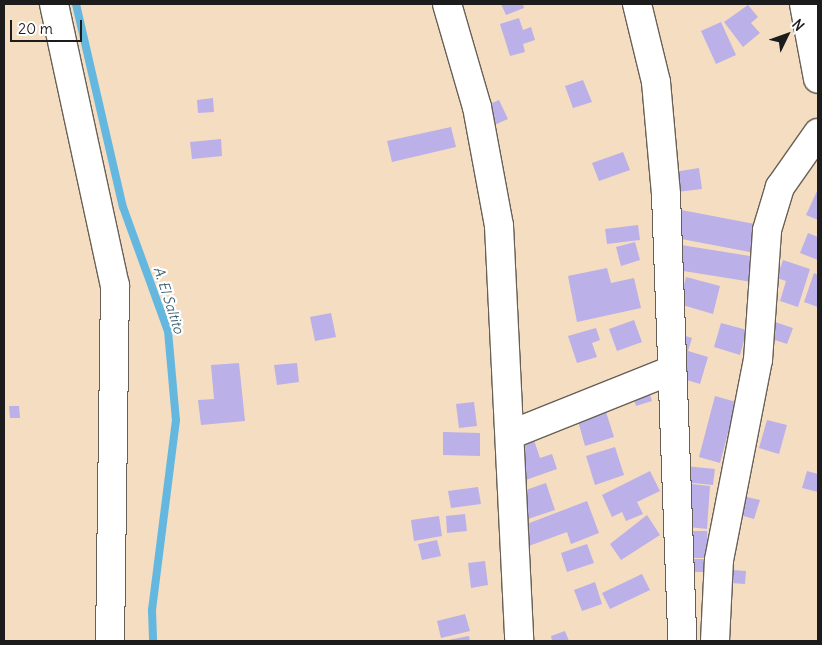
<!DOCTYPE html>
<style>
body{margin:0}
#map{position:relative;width:822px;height:645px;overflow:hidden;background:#f5ddc2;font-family:Delius,sans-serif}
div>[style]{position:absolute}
.stream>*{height:8px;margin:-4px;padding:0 4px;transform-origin:4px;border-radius:4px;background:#64b7df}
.building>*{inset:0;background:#bbb0e7}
.roads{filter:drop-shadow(1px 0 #686056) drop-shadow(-1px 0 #686056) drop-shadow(0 1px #686056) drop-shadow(0 -1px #686056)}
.minor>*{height:28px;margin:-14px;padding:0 14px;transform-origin:14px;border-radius:14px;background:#fff}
span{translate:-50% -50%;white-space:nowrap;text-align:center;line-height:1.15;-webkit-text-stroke:4.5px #fff;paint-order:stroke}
.water-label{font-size:14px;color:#3c6274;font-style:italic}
.frame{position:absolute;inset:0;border:5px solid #1c1c1c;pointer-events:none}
.north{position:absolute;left:762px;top:10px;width:50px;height:50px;-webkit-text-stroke:4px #fff;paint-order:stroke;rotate:48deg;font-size:14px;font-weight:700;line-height:20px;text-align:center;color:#1c1c1c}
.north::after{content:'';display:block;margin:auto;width:18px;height:22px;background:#1c1c1c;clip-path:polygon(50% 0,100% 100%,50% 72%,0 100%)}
.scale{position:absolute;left:10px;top:20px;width:72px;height:22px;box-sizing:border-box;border:2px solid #1c1c1c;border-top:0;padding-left:6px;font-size:15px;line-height:18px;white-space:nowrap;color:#1c1c1c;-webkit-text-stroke:4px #fff;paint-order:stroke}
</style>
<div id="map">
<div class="stream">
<i style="left:76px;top:4px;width:208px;rotate:77deg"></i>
<i style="left:123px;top:207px;width:132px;rotate:70.1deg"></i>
<i style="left:168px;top:331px;width:89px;rotate:84.9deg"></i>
<i style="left:176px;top:420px;width:192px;rotate:97.2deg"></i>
<i style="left:152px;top:610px;width:31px;rotate:88deg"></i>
</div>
<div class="building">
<i style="clip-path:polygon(501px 4px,523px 4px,524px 8px,506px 15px)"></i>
<i style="clip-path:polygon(748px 5px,758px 17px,751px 23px,760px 33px,743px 47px,724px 22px)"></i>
<i style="clip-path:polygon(519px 18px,523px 30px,531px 27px,535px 40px,523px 44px,525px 52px,510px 56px,500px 24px)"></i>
<i style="clip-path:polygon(721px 22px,736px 55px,716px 64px,701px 31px)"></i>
<i style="clip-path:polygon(583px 80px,592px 102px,573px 108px,565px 86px)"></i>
<i style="clip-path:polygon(213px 98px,214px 112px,198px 113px,197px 100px)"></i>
<i style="clip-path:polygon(499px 100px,508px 119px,487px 128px,479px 109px)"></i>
<i style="clip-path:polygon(451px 127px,456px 147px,392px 162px,387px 141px)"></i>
<i style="clip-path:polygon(221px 139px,222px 156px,192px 159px,190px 142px)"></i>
<i style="clip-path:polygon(623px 152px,630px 170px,599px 181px,592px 163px)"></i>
<i style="clip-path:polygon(699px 168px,702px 189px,677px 192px,674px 172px)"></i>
<i style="clip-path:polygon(818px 189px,818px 220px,806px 215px)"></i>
<i style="clip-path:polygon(676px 209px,760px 225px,755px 253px,671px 237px)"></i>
<i style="clip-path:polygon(638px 225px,640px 240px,607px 244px,605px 229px)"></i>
<i style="clip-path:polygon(808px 233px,818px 237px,818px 260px,800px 253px)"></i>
<i style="clip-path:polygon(635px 242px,640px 260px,621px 266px,616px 247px)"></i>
<i style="clip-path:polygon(675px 244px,756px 257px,752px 282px,671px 269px)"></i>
<i style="clip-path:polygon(783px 260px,810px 269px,798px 307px,780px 301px,786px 281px,777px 278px)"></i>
<i style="clip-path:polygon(607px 268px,611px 283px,634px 278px,641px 308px,577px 322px,568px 276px)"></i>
<i style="clip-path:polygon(814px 273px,818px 275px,818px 307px,804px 302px)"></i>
<i style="clip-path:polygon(686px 277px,720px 286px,713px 314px,679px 304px)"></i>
<i style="clip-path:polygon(331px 313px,336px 337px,315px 341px,310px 317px)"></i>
<i style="clip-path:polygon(634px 320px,642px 342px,617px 351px,609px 329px)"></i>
<i style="clip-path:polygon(772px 321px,793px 328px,787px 344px,766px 337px)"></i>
<i style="clip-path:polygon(721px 323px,747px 330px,740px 355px,714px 347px)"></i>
<i style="clip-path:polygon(596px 328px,600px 340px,592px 343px,597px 357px,577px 363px,568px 336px)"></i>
<i style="clip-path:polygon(679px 334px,692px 338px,688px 351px,708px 357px,700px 384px,680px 378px)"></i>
<i style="clip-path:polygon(239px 363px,245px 421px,201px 425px,198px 400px,214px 399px,211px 365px)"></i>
<i style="clip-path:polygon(297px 363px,299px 382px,277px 385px,274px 365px)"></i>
<i style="clip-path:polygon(647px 386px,652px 401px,636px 406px,631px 391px)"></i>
<i style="clip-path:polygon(715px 396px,736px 402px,720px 463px,699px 457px)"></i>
<i style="clip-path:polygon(474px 402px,477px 426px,459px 428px,456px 404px)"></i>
<i style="clip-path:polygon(9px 406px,19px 406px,20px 418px,10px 418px)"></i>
<i style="clip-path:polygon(606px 412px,614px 437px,585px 446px,578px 421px)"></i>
<i style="clip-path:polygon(767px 420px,787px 425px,779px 454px,759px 448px)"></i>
<i style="clip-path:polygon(443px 432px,480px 433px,480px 456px,443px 455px)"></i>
<i style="clip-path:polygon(533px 437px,540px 458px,552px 454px,557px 469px,520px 482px,517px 442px)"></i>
<i style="clip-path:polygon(615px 447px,624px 475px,595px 485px,586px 456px)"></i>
<i style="clip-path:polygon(685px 466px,715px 469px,713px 485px,683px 482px)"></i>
<i style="clip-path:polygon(650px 471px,660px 491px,637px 502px,643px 514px,626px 521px,622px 512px,612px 517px,602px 495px)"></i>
<i style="clip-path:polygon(807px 471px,818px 474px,818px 492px,802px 488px)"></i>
<i style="clip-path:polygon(546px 483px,555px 510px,522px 521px,520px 492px)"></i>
<i style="clip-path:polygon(692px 484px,710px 486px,707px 529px,689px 527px)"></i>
<i style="clip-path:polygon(478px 487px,481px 504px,451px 508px,448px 491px)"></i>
<i style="clip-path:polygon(738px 495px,760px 500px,754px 519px,733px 513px)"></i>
<i style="clip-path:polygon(587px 501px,599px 533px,571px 544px,567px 532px,526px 547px,519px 527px)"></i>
<i style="clip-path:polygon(465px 514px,467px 531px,447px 533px,446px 516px)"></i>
<i style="clip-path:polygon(647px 515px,660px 535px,621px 560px,610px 544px)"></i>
<i style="clip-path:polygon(439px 516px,442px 536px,414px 541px,411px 520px)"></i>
<i style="clip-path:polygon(682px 531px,707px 531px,708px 558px,683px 558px)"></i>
<i style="clip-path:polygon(437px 540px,441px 556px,422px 560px,418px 544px)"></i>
<i style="clip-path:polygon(587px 544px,594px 563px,567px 572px,561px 553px)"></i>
<i style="clip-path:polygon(685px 559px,706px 559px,706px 572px,685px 572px)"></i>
<i style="clip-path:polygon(485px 561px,488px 585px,471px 588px,468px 563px)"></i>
<i style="clip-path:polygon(732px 570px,746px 571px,745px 584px,731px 583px)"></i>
<i style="clip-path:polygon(642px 574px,650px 590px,610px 609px,602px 593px)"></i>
<i style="clip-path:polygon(595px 582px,602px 604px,582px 611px,574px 590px)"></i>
<i style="clip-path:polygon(465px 614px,470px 631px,441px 638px,437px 621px)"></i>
<i style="clip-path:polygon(565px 631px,569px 641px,552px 641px,551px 636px)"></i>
<i style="clip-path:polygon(469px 636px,470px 641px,449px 641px,448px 640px)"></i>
</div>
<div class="roads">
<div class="minor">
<i style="left:54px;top:4px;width:288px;rotate:77.8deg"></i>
<i style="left:115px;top:285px;width:356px;rotate:90.8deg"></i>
<i style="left:447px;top:4px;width:107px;rotate:73.8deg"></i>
<i style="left:477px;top:107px;width:121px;rotate:79.5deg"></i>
<i style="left:499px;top:226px;width:415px;rotate:87.2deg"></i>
<i style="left:637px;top:4px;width:80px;rotate:76.3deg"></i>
<i style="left:656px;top:82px;width:113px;rotate:84.9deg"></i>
<i style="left:666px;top:195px;width:446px;rotate:87.9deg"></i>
<i style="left:804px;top:4px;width:76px;rotate:79.4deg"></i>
<i style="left:512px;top:434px;width:172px;rotate:-21.8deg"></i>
<i style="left:715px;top:641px;width:81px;rotate:-87.2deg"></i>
<i style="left:719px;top:560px;width:204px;rotate:-79deg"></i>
<i style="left:758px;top:360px;width:130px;rotate:-86deg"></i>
<i style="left:767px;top:230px;width:45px;rotate:-73.2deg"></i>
<i style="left:780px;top:187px;width:66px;rotate:-54.9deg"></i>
</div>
</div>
<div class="water-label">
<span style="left:169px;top:300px;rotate:72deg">A. El Saltito</span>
</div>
<div class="frame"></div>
<div class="north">N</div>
<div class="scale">20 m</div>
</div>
